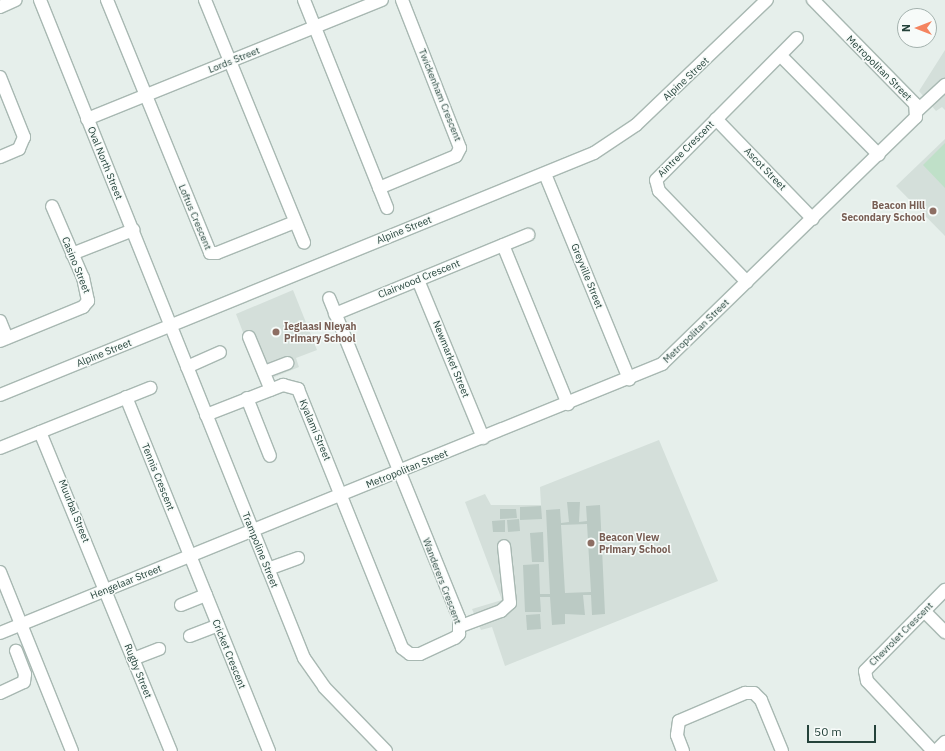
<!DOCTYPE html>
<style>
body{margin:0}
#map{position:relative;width:945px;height:751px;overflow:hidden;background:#e6efeb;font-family:"IBM Plex Sans",sans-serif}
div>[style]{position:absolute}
.built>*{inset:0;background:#d4dfda}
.green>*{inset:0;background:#bfe0c8}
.building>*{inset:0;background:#bbcac4}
.roads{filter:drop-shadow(1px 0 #a8b8b2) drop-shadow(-1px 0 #a8b8b2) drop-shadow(0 1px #a8b8b2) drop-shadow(0 -1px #a8b8b2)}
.minor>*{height:12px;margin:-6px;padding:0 6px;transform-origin:6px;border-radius:6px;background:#fff}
.dots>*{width:11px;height:11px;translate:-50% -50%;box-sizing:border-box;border:2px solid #f7fbf9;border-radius:50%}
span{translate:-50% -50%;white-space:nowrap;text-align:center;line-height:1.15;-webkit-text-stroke:3px #f7fbf9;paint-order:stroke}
.street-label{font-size:10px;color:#24423a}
.education-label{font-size:10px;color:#785e54;font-weight:700}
.right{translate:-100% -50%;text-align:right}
.left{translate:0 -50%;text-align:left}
.north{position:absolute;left:897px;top:8px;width:40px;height:40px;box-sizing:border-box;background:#f7fbf9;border:1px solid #a3b1ad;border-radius:50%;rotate:270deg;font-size:11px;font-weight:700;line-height:16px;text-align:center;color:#24423a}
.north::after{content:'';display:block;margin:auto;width:14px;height:18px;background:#f4845f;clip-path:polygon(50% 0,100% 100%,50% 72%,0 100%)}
.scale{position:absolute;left:807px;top:725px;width:69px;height:18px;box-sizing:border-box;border:2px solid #24423a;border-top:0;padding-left:5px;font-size:12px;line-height:14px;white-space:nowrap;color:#24423a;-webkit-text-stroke:3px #f7fbf9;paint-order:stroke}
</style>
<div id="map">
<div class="built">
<i style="clip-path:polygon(945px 50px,945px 110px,942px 107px,936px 111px,919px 91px)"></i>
<i style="clip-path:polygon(945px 139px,945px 236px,896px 186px)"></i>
<i style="clip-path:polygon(293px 290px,317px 350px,296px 358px,299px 367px,262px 382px,236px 314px)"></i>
<i style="clip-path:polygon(659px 440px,718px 581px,505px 666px,492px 627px,481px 630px,472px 609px,502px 600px,465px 502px,485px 494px,491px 505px,541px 505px,540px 487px)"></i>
</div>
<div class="green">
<i style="clip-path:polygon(945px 143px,945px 188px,923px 165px)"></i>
</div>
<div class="building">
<i style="clip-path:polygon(evenodd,567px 502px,580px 502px,579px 522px,587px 521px,586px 506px,600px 505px,605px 614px,592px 615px,591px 595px,583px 595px,585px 615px,565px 614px,565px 624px,552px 625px,550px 597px,540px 597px,541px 612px,525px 612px,523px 565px,539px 564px,540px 594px,550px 594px,546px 510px,560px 509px,561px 523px,569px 522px,567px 502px,587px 524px,591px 592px,565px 593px,561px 525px,587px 524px)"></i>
<i style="clip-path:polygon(541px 506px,542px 519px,520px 520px,520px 507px)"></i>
<i style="clip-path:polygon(500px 509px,516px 509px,517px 518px,500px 519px)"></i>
<i style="clip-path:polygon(519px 519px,520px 531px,508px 532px,507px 520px)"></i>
<i style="clip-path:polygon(505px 520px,505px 532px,493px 532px,492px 521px)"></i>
<i style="clip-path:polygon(543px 532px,544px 562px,532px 562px,530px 533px)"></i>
<i style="clip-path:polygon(540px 614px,541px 629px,527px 630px,526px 615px)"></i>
</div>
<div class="roads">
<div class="minor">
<i style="left:40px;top:0;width:709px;rotate:68.14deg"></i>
<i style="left:304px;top:658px;width:35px;rotate:55deg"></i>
<i style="left:324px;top:687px;width:89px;rotate:45.9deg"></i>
<i style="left:107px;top:0;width:273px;rotate:67.8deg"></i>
<i style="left:210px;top:253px;width:7px"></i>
<i style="left:217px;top:253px;width:84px;rotate:-21.7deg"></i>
<i style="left:205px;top:0;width:262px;rotate:67.8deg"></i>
<i style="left:304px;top:0;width:224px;rotate:68.2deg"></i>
<i style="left:0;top:7px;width:17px;rotate:-24deg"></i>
<i style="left:781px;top:56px;width:139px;rotate:45.3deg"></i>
<i style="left:0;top:77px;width:65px;rotate:68.2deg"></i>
<i style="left:24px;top:137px;width:13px;rotate:113deg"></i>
<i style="left:19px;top:149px;width:21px;rotate:157deg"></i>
<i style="left:918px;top:110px;width:37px;rotate:-43deg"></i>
<i style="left:87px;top:119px;width:318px;rotate:-22deg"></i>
<i style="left:716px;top:119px;width:139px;rotate:45.9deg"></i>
<i style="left:545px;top:174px;width:222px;rotate:67.7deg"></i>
<i style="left:379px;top:188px;width:83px;rotate:-22.6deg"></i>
<i style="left:456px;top:156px;width:9px;rotate:-63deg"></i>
<i style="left:460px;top:148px;width:159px;rotate:-111.4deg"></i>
<i style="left:503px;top:245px;width:172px;rotate:67.8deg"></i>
<i style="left:72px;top:254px;width:66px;rotate:-21.5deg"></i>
<i style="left:418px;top:280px;width:171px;rotate:67.6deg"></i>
<i style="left:747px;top:282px;width:127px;rotate:-134deg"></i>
<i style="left:659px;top:191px;width:11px;rotate:-105deg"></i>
<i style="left:656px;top:180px;width:200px;rotate:-45.2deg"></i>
<i style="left:335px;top:314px;width:209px;rotate:-22.3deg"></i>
<i style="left:0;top:321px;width:18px;rotate:68deg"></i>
<i style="left:249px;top:337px;width:57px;rotate:67.5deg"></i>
<i style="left:0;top:341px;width:90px;rotate:-22.3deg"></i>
<i style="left:83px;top:307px;width:8px;rotate:-50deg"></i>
<i style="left:88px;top:301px;width:24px;rotate:-102deg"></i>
<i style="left:83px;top:278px;width:78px;rotate:-113.3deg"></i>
<i style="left:187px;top:367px;width:36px;rotate:-24deg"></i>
<i style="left:264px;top:372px;width:25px;rotate:-21deg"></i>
<i style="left:0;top:395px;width:641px;rotate:-22.17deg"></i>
<i style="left:594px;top:153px;width:50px;rotate:-33.7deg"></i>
<i style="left:636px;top:125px;width:181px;rotate:-43.7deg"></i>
<i style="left:126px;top:397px;width:382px;rotate:68deg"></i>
<i style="left:247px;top:398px;width:62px;rotate:68.4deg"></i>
<i style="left:206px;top:415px;width:83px;rotate:-21.3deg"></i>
<i style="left:283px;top:385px;width:16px;rotate:15deg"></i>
<i style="left:298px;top:389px;width:279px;rotate:68.1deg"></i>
<i style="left:402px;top:648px;width:10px;rotate:37deg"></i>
<i style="left:410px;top:654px;width:10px"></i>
<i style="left:420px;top:654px;width:38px;rotate:-25deg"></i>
<i style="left:455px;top:638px;width:6px;rotate:-45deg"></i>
<i style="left:459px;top:634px;width:16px;rotate:-90deg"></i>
<i style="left:459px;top:618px;width:345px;rotate:-112.1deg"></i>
<i style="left:40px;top:432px;width:345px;rotate:67.7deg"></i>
<i style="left:0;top:448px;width:162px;rotate:-21.8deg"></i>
<i style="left:268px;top:569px;width:32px;rotate:-20deg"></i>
<i style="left:0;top:572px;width:193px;rotate:68.1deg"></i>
<i style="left:181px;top:605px;width:27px;rotate:-22deg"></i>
<i style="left:924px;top:611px;width:30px;rotate:45deg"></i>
<i style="left:461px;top:626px;width:43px;rotate:-20.6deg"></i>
<i style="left:501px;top:611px;width:12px;rotate:-42deg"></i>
<i style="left:510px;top:603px;width:57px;rotate:-96deg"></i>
<i style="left:0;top:633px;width:715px;rotate:-22.11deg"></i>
<i style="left:662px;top:364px;width:354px;rotate:-44.2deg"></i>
<i style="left:916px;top:117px;width:13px;rotate:-94deg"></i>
<i style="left:915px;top:104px;width:146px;rotate:-134.4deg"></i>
<i style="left:190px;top:636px;width:30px;rotate:-21deg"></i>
<i style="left:133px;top:659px;width:28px;rotate:-21deg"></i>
<i style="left:0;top:693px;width:26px;rotate:-25deg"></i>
<i style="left:24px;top:682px;width:8px;rotate:-83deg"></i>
<i style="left:25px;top:674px;width:25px;rotate:-111deg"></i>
<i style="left:683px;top:751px;width:17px;rotate:-111deg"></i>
<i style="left:677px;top:735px;width:14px;rotate:-82deg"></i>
<i style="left:679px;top:721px;width:72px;rotate:-23deg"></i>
<i style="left:745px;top:693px;width:9px"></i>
<i style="left:754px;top:693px;width:10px;rotate:45deg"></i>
<i style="left:761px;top:700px;width:55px;rotate:67.6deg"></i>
<i style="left:933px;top:751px;width:96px;rotate:-133.3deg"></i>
<i style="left:867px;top:681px;width:10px;rotate:-101deg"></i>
<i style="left:865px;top:671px;width:114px;rotate:-45.4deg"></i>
<i style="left:936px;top:751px;width:13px;rotate:-45deg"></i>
</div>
</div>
<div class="dots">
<i style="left:933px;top:211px;background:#8d6e63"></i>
<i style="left:276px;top:332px;background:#8d6e63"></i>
<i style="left:591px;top:543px;background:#8d6e63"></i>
</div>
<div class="street-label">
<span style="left:234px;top:60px;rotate:-22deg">Lords Street</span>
<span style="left:879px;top:68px;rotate:45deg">Metropolitan Street</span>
<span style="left:686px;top:79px;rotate:-43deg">Alpine Street</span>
<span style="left:440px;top:95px;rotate:68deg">Twickenham Crescent</span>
<span style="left:686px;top:149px;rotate:-45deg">Aintree Crescent</span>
<span style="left:105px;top:163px;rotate:68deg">Oval North Street</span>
<span style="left:765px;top:169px;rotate:46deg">Ascot Street</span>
<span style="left:195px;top:217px;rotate:67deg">Loftus Crescent</span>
<span style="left:404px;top:230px;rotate:-22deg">Alpine Street</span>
<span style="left:76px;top:265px;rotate:68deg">Casino Street</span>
<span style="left:587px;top:276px;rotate:68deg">Greyville Street</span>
<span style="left:419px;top:279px;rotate:-22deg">Clairwood Crescent</span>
<span style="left:696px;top:331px;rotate:-44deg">Metropolitan Street</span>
<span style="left:104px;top:353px;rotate:-22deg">Alpine Street</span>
<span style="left:451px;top:359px;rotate:68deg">Newmarket Street</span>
<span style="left:315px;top:430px;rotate:67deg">Kyalami Street</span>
<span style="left:407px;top:469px;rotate:-22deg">Metropolitan Street</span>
<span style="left:158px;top:477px;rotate:68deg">Tennis Crescent</span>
<span style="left:74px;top:511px;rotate:68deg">Muurbal Street</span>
<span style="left:260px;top:550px;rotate:68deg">Trampoline Street</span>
<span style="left:442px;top:581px;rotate:69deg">Wanderers Crescent</span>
<span style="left:126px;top:582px;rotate:-22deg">Hengelaar Street</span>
<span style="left:901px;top:634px;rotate:-45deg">Chevrolet Crescent</span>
<span style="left:229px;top:654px;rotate:68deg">Cricket Crescent</span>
<span style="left:138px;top:671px;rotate:68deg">Rugby Street</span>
</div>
<div class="education-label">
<span class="right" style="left:925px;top:211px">Beacon Hill<br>Secondary School</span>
<span class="left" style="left:284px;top:332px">Ieglaasi Nieyah<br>Primary School</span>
<span class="left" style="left:599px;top:543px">Beacon View<br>Primary School</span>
</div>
<div class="north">N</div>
<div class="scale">50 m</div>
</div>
